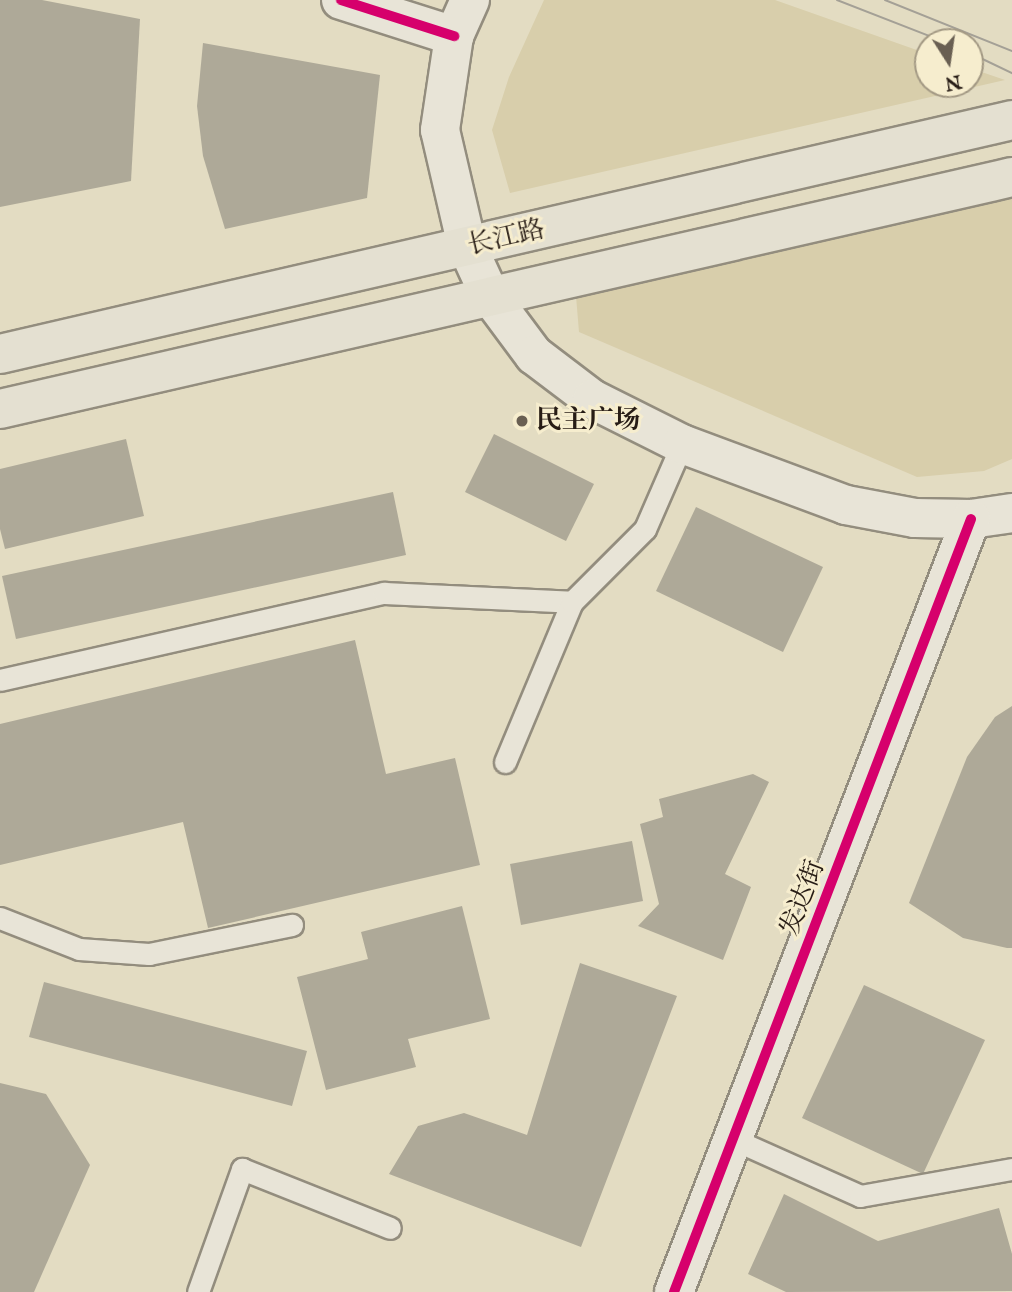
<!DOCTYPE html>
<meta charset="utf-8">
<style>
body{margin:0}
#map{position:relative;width:1012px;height:1292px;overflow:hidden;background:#e3dcc2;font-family:"IM FELL English","Noto Serif SC",serif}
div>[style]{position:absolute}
.green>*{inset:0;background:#d8ceab}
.building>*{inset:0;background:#aea998}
.roads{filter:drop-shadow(2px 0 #938d7e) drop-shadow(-2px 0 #938d7e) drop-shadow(0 2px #938d7e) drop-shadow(0 -2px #938d7e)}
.lane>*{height:21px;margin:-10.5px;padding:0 10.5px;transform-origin:10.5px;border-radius:10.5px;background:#e8e4d7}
.street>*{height:38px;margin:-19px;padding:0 19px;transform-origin:19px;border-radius:19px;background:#e8e4d7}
.secondary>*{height:38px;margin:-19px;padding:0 19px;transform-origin:19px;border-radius:19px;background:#e8e4d7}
.primary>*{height:38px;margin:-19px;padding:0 19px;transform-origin:19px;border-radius:19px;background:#e4e0d1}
.tram>*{height:2px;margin:-1px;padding:0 1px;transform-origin:1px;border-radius:1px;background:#a4a096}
.cycleway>*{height:10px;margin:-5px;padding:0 5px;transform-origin:5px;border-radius:5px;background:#d6006c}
.dots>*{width:19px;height:19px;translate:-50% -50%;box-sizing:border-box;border:4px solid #f6edce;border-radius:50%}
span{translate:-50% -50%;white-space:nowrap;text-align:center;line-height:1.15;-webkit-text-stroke:6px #f6edce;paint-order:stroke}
.street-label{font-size:26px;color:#271c15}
.poi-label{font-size:26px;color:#271c15;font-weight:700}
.left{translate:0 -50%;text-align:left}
.north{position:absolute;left:914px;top:28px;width:70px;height:70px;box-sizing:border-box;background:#f6edce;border:2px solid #a39984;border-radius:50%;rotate:168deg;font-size:19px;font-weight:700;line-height:28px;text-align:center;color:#271c15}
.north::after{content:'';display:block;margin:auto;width:24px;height:32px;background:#695f52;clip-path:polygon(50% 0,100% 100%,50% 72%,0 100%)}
</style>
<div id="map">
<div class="green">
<i style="clip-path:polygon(544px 0,775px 0,928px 54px,928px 84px,970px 84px,970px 68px,1005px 80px,510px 193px,492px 130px,509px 77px)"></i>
<i style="clip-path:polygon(1012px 191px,1012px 459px,984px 471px,917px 477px,579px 332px,576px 296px)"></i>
</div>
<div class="building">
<i style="clip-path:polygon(0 0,42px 0,140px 19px,131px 181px,0 207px)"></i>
<i style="clip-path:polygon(203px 43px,380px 75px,367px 198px,225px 229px,203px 156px,197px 106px)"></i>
<i style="clip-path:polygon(494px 434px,594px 484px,566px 541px,465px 492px)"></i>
<i style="clip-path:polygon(126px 439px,144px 516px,5px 549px,0 529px,0 469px)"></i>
<i style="clip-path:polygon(393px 492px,406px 555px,16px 639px,2px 576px)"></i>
<i style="clip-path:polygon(696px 507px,823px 567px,783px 652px,656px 591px)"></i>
<i style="clip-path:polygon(355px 640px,386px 774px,455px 758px,480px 865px,208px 928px,183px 822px,0 865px,0 724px)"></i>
<i style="clip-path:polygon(1012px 706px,1012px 948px,1007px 948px,963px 938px,909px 903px,967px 757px,995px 717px)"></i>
<i style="clip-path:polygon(753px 774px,769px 782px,725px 874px,751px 887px,723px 960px,638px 926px,659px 904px,640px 824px,663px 817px,659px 799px)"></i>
<i style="clip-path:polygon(632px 841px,643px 901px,521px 925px,510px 864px)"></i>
<i style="clip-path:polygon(462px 906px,490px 1019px,408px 1039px,416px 1067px,326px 1090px,297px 977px,368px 959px,361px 932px)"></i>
<i style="clip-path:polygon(580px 963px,677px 996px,581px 1247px,389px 1174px,418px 1126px,464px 1113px,527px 1135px)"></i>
<i style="clip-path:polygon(44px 982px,307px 1051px,292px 1106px,29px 1037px)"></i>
<i style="clip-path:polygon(864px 985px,985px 1040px,923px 1174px,802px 1118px)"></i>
<i style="clip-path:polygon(0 1083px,46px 1094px,90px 1165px,34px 1292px,0 1292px)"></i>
<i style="clip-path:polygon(784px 1194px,878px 1241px,999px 1208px,1012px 1254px,1012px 1291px,786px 1292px,748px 1274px)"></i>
</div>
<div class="roads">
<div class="lane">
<i style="left:0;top:680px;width:394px;rotate:-12.8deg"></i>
<i style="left:384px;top:593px;width:188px;rotate:2.7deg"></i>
<i style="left:505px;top:762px;width:173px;rotate:-67.3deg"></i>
<i style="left:572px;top:602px;width:103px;rotate:-45deg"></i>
<i style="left:645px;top:529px;width:93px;rotate:-66.5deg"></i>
<i style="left:0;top:918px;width:85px;rotate:21.4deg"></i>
<i style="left:79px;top:949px;width:70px;rotate:4.1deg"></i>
<i style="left:149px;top:954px;width:146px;rotate:-11.5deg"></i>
<i style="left:735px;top:1140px;width:137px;rotate:24.1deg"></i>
<i style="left:860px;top:1196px;width:154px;rotate:-10.1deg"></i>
<i style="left:198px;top:1292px;width:131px;rotate:-70.3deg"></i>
<i style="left:242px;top:1169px;width:159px;rotate:21.7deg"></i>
</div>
<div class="street">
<i style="left:341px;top:0;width:119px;rotate:17.7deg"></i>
</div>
<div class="secondary">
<i style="left:470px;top:0;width:39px;rotate:114deg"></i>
<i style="left:454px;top:36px;width:95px;rotate:98.5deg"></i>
<i style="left:440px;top:130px;width:119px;rotate:76.9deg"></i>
<i style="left:467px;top:246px;width:55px;rotate:65.3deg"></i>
<i style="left:490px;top:296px;width:74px;rotate:53.3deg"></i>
<i style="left:534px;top:355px;width:73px;rotate:37.2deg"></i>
<i style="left:592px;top:399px;width:101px;rotate:26.6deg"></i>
<i style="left:682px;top:444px;width:175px;rotate:20.4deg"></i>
<i style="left:846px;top:505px;width:70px;rotate:10.7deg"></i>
<i style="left:915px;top:518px;width:56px;rotate:1deg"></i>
<i style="left:971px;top:519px;width:41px;rotate:-8.3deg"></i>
<i style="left:674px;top:1292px;width:828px;rotate:-68.98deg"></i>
</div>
<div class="primary">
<i style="left:0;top:354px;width:1039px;rotate:-13.02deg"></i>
<i style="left:0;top:409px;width:1038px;rotate:-12.91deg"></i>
</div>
</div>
<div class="tram">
<i style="left:837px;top:0;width:116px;rotate:21.3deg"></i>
<i style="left:885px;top:0;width:137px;rotate:21.9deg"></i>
<i style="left:970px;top:53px;width:47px;rotate:25.5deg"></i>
</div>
<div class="cycleway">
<i style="left:341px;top:0;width:119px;rotate:17.7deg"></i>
<i style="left:674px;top:1292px;width:828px;rotate:-68.98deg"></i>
</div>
<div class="dots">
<i style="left:522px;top:421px;background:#695f52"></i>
</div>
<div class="street-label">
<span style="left:506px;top:238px;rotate:-13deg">长江路</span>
<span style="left:803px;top:898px;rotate:-69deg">发达街</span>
</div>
<div class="poi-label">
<span class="left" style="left:536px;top:421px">民主广场</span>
</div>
<div class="north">N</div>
</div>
